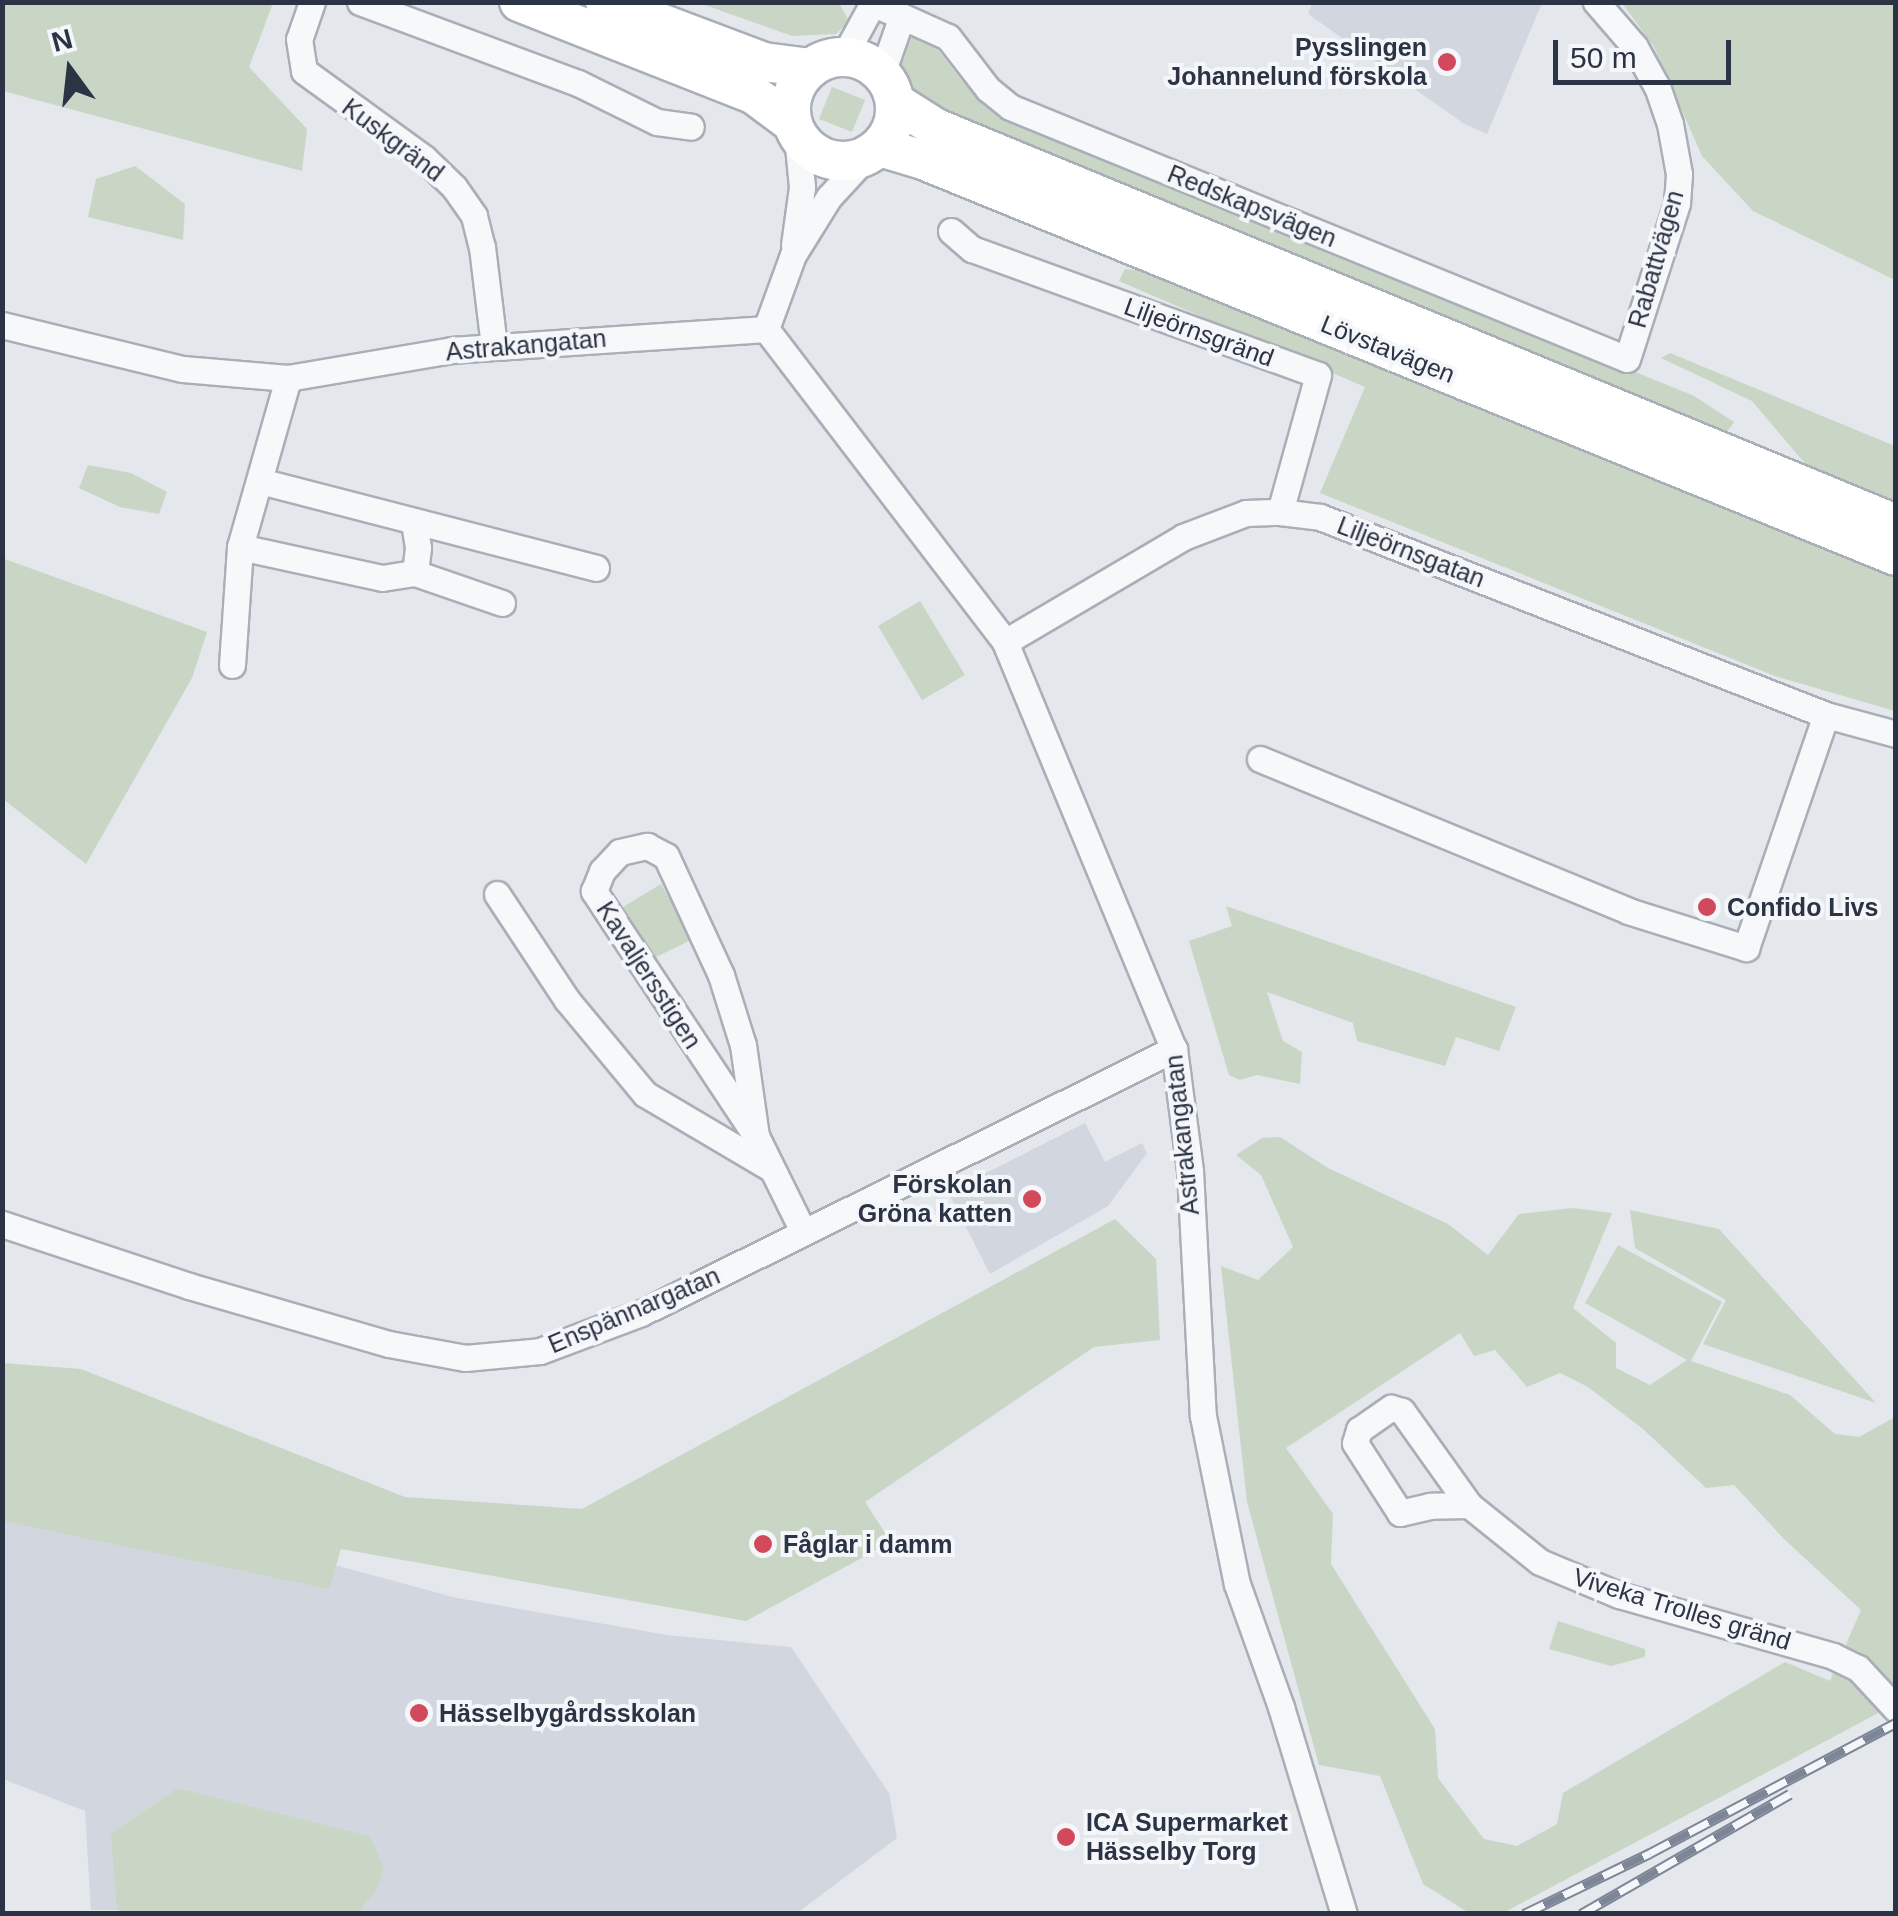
<!DOCTYPE html>
<meta charset="utf-8">
<style>
body{margin:0}
#map{position:relative;width:1898px;height:1916px;overflow:hidden;background:#e4e7ec;font-family:Arial,sans-serif}
div>[style]{position:absolute}
.built>*{inset:0;background:#d2d6de}
.green>*{inset:0;background:#c9d6c5}
.roads{filter:drop-shadow(2px 0 #a9aeb7) drop-shadow(-2px 0 #a9aeb7) drop-shadow(0 2px #a9aeb7) drop-shadow(0 -2px #a9aeb7)}
.street>*{height:25px;margin:-12.5px;padding:0 12.5px;transform-origin:12.5px;border-radius:12.5px;background:#f7f8fa}
.secondary>*{height:38px;margin:-19px;padding:0 19px;transform-origin:19px;border-radius:19px;background:#fff}
.secondary>.ring{margin:-19px;padding:0;box-sizing:content-box;background:none;border:38px solid #fff;border-radius:50%}
.rail>*{height:11px;margin-top:-5.5px;transform-origin:0;background:repeating-linear-gradient(90deg,#f4f6f9 0 22px,#7d8696 0 44px);box-sizing:border-box;border-block:2px solid #7d8696}
.dots>*{width:28px;height:28px;translate:-50% -50%;box-sizing:border-box;border:5px solid #f4f6f9;border-radius:50%}
span{translate:-50% -50%;white-space:nowrap;text-align:center;line-height:1.15;-webkit-text-stroke:8px #f4f6f9;paint-order:stroke}
.poi-label{font-size:25px;color:#2b3445;font-weight:700}
.right{translate:-100% -50%;text-align:right}
.left{translate:0 -50%;text-align:left}
.street-label{font-size:25px;color:#2b3445}
.frame{position:absolute;inset:0;border:5px solid #2b3445;pointer-events:none}
.north{position:absolute;left:20px;top:20px;width:100px;height:100px;-webkit-text-stroke:8px #f4f6f9;paint-order:stroke;rotate:345deg;font-size:28px;font-weight:700;line-height:40px;text-align:center;color:#2b3445}
.north::after{content:'';display:block;margin:auto;width:35px;height:45px;background:#2b3445;clip-path:polygon(50% 0,100% 100%,50% 72%,0 100%)}
.scale{position:absolute;left:1553px;top:40px;width:178px;height:45px;box-sizing:border-box;border:5px solid #2b3445;border-top:0;padding-left:12px;font-size:30px;line-height:35px;white-space:nowrap;color:#2b3445;-webkit-text-stroke:8px #f4f6f9;paint-order:stroke}
</style>
<div id="map">
<div class="built">
<i style="clip-path:polygon(1312px 3px,1312px 2px,1542px 3px,1487px 134px,1463px 123px,1308px 14px)"></i>
<i style="clip-path:polygon(1085px 1123px,1105px 1162px,1142px 1143px,1147px 1153px,1108px 1206px,990px 1274px,948px 1192px)"></i>
<i style="clip-path:polygon(2px 1484px,216px 1533px,457px 1598px,667px 1635px,791px 1647px,889px 1793px,897px 1838px,797px 1913px,91px 1910px,85px 1811px,3px 1779px)"></i>
</div>
<div class="green">
<i style="clip-path:polygon(2px 3px,273px 3px,249px 67px,307px 129px,302px 171px,3px 91px)"></i>
<i style="clip-path:polygon(699px 3px,839px 3px,849px 21px,836px 34px,792px 36px)"></i>
<i style="clip-path:polygon(1622px 3px,1895px 3px,1895px 280px,1753px 211px,1702px 156px,1654px 47px)"></i>
<i style="clip-path:polygon(906px 37px,931px 41px,962px 81px,1003px 114px,1694px 396px,1734px 422px,1721px 440px,923px 104px,899px 71px,898px 55px)"></i>
<i style="clip-path:polygon(832px 87px,865px 100px,852px 132px,819px 119px)"></i>
<i style="clip-path:polygon(135px 166px,185px 204px,183px 240px,88px 217px,96px 179px)"></i>
<i style="clip-path:polygon(1125px 269px,1166px 272px,1895px 572px,1895px 711px,1775px 676px,1320px 493px,1365px 387px,1119px 281px)"></i>
<i style="clip-path:polygon(1670px 353px,1895px 446px,1895px 504px,1808px 467px,1752px 401px,1661px 358px)"></i>
<i style="clip-path:polygon(88px 465px,131px 473px,167px 492px,159px 514px,120px 507px,79px 488px)"></i>
<i style="clip-path:polygon(2px 558px,207px 632px,192px 678px,86px 864px,3px 799px)"></i>
<i style="clip-path:polygon(920px 601px,965px 675px,922px 700px,878px 626px)"></i>
<i style="clip-path:polygon(661px 884px,693px 939px,654px 958px,623px 907px)"></i>
<i style="clip-path:polygon(1226px 906px,1516px 1007px,1499px 1051px,1456px 1037px,1445px 1066px,1357px 1041px,1353px 1023px,1267px 992px,1283px 1041px,1302px 1052px,1300px 1084px,1257px 1075px,1240px 1080px,1229px 1075px,1189px 941px,1232px 926px)"></i>
<i style="clip-path:polygon(evenodd,1280px 1137px,1328px 1168px,1448px 1224px,1488px 1255px,1519px 1214px,1573px 1208px,1612px 1213px,1573px 1308px,1616px 1343px,1616px 1368px,1650px 1385px,1687px 1360px,1585px 1303px,1618px 1245px,1722px 1302px,1691px 1361px,1790px 1395px,1835px 1434px,1859px 1437px,1895px 1417px,1895px 1704px,1503px 1913px,1469px 1913px,1423px 1884px,1380px 1776px,1319px 1765px,1247px 1502px,1221px 1266px,1258px 1280px,1293px 1247px,1261px 1175px,1236px 1155px,1262px 1138px,1280px 1137px,1460px 1333px,1474px 1356px,1495px 1350px,1527px 1387px,1560px 1373px,1588px 1387px,1643px 1429px,1706px 1488px,1734px 1485px,1784px 1539px,1861px 1610px,1830px 1681px,1785px 1662px,1563px 1793px,1557px 1824px,1517px 1846px,1484px 1839px,1438px 1778px,1435px 1729px,1331px 1564px,1333px 1514px,1286px 1448px,1460px 1333px)"></i>
<i style="clip-path:polygon(1630px 1210px,1719px 1229px,1876px 1403px,1703px 1344px,1726px 1300px,1635px 1248px)"></i>
<i style="clip-path:polygon(1115px 1219px,1156px 1259px,1160px 1340px,1094px 1347px,865px 1502px,891px 1542px,746px 1621px,341px 1549px,329px 1589px,3px 1521px,3px 1363px,81px 1369px,405px 1497px,582px 1509px)"></i>
<i style="clip-path:polygon(1558px 1621px,1645px 1649px,1645px 1657px,1611px 1666px,1549px 1649px)"></i>
<i style="clip-path:polygon(178px 1788px,370px 1836px,384px 1868px,378px 1887px,358px 1913px,123px 1913px,117px 1909px,111px 1834px)"></i>
</div>
<div class="roads">
<div class="street">
<i style="left:312px;top:2px;width:39px;rotate:109deg"></i>
<i style="left:299px;top:39px;width:32px;rotate:81deg"></i>
<i style="left:304px;top:71px;width:148px;rotate:35.9deg"></i>
<i style="left:424px;top:158px;width:42px;rotate:44deg"></i>
<i style="left:454px;top:187px;width:35px;rotate:55deg"></i>
<i style="left:474px;top:216px;width:32px;rotate:76deg"></i>
<i style="left:482px;top:247px;width:100px;rotate:83.1deg"></i>
<i style="left:360px;top:2px;width:233px;rotate:20.4deg"></i>
<i style="left:578px;top:83px;width:88px;rotate:26.3deg"></i>
<i style="left:657px;top:122px;width:34px;rotate:8deg"></i>
<i style="left:870px;top:2px;width:85px;rotate:24.2deg"></i>
<i style="left:948px;top:37px;width:66px;rotate:52.4deg"></i>
<i style="left:988px;top:89px;width:28px;rotate:39deg"></i>
<i style="left:1010px;top:107px;width:666px;rotate:22.22deg"></i>
<i style="left:1627px;top:359px;width:164px;rotate:-72.2deg"></i>
<i style="left:1677px;top:203px;width:29px;rotate:-86deg"></i>
<i style="left:1679px;top:174px;width:51px;rotate:-100.2deg"></i>
<i style="left:1670px;top:124px;width:39px;rotate:-109deg"></i>
<i style="left:1657px;top:87px;width:46px;rotate:-118.8deg"></i>
<i style="left:1635px;top:47px;width:60px;rotate:-130.9deg"></i>
<i style="left:844px;top:56px;width:60px;rotate:-61.3deg"></i>
<i style="left:882px;top:73px;width:60px;rotate:-70.7deg"></i>
<i style="left:951px;top:231px;width:28px;rotate:41deg"></i>
<i style="left:972px;top:249px;width:368px;rotate:20deg"></i>
<i style="left:1318px;top:375px;width:142px;rotate:105.5deg"></i>
<i style="left:794px;top:245px;width:59px;rotate:-82.1deg"></i>
<i style="left:802px;top:187px;width:51px;rotate:-95.6deg"></i>
<i style="left:2px;top:325px;width:186px;rotate:13.7deg"></i>
<i style="left:183px;top:369px;width:105px;rotate:4.9deg"></i>
<i style="left:288px;top:378px;width:165px;rotate:-9.7deg"></i>
<i style="left:451px;top:350px;width:316px;rotate:-3.8deg"></i>
<i style="left:766px;top:329px;width:394px;rotate:52.6deg"></i>
<i style="left:1005px;top:642px;width:441px;rotate:67.5deg"></i>
<i style="left:1174px;top:1049px;width:123px;rotate:82.5deg"></i>
<i style="left:1190px;top:1171px;width:245px;rotate:87deg"></i>
<i style="left:1203px;top:1416px;width:171px;rotate:78.6deg"></i>
<i style="left:1237px;top:1584px;width:131px;rotate:70.3deg"></i>
<i style="left:1281px;top:1707px;width:216px;rotate:73.1deg"></i>
<i style="left:766px;top:329px;width:79px;rotate:-70deg"></i>
<i style="left:793px;top:255px;width:68px;rotate:-58.2deg"></i>
<i style="left:829px;top:197px;width:54px;rotate:-47.2deg"></i>
<i style="left:260px;top:481px;width:347px;rotate:14.5deg"></i>
<i style="left:414px;top:522px;width:26px;rotate:81deg"></i>
<i style="left:418px;top:548px;width:25px;rotate:97deg"></i>
<i style="left:240px;top:547px;width:145px;rotate:12.3deg"></i>
<i style="left:382px;top:578px;width:33px;rotate:-9deg"></i>
<i style="left:415px;top:573px;width:92px;rotate:19deg"></i>
<i style="left:1005px;top:642px;width:207px;rotate:-30.5deg"></i>
<i style="left:1183px;top:537px;width:67px;rotate:-20.9deg"></i>
<i style="left:1246px;top:513px;width:34px;rotate:-2deg"></i>
<i style="left:1280px;top:512px;width:40px;rotate:7.1deg"></i>
<i style="left:1320px;top:517px;width:543px;rotate:21.37deg"></i>
<i style="left:1826px;top:715px;width:73px;rotate:15.2deg"></i>
<i style="left:232px;top:665px;width:118px;rotate:-86.1deg"></i>
<i style="left:240px;top:547px;width:176px;rotate:-74.1deg"></i>
<i style="left:1260px;top:759px;width:398px;rotate:22.4deg"></i>
<i style="left:1628px;top:911px;width:124px;rotate:17.4deg"></i>
<i style="left:1746px;top:948px;width:246px;rotate:-71.1deg"></i>
<i style="left:497px;top:894px;width:127px;rotate:56.6deg"></i>
<i style="left:567px;top:1000px;width:122px;rotate:50.3deg"></i>
<i style="left:645px;top:1094px;width:145px;rotate:30.6deg"></i>
<i style="left:756px;top:1136px;width:294px;rotate:-123.5deg"></i>
<i style="left:594px;top:891px;width:22px;rotate:-68deg"></i>
<i style="left:602px;top:871px;width:26px;rotate:-47deg"></i>
<i style="left:620px;top:852px;width:28px;rotate:-13deg"></i>
<i style="left:647px;top:846px;width:21px;rotate:28deg"></i>
<i style="left:666px;top:856px;width:131px;rotate:65.2deg"></i>
<i style="left:721px;top:975px;width:73px;rotate:72.6deg"></i>
<i style="left:743px;top:1045px;width:92px;rotate:81.9deg"></i>
<i style="left:756px;top:1136px;width:106px;rotate:63.7deg"></i>
<i style="left:2px;top:1224px;width:197px;rotate:18.3deg"></i>
<i style="left:189px;top:1286px;width:208px;rotate:16.2deg"></i>
<i style="left:389px;top:1344px;width:77px;rotate:10.4deg"></i>
<i style="left:465px;top:1358px;width:75px;rotate:-5.3deg"></i>
<i style="left:540px;top:1351px;width:108px;rotate:-20.6deg"></i>
<i style="left:641px;top:1313px;width:595px;rotate:-26.35deg"></i>
<i style="left:1469px;top:1505px;width:39px;rotate:179deg"></i>
<i style="left:1430px;top:1506px;width:31px;rotate:167deg"></i>
<i style="left:1400px;top:1513px;width:83px;rotate:-122.7deg"></i>
<i style="left:1355px;top:1443px;width:14px;rotate:-73deg"></i>
<i style="left:1359px;top:1430px;width:39px;rotate:-35deg"></i>
<i style="left:1391px;top:1408px;width:11px;rotate:15deg"></i>
<i style="left:1402px;top:1411px;width:115px;rotate:54.5deg"></i>
<i style="left:1469px;top:1505px;width:91px;rotate:38.8deg"></i>
<i style="left:1540px;top:1562px;width:86px;rotate:22.7deg"></i>
<i style="left:1619px;top:1595px;width:223px;rotate:15.9deg"></i>
<i style="left:1833px;top:1656px;width:28px;rotate:26deg"></i>
<i style="left:1858px;top:1668px;width:56px;rotate:47.2deg"></i>
</div>
<div class="secondary">
<i style="left:519px;top:2px;width:251px;rotate:21.5deg"></i>
<i style="left:753px;top:94px;width:49px;rotate:36.6deg"></i>
<i style="left:605px;top:2px;width:170px;rotate:20.7deg"></i>
<i style="left:764px;top:62px;width:45px;rotate:7.6deg"></i>
<i class="ring" style="left:791px;top:57px;width:66px;height:66px"></i>
<i style="left:895px;top:102px;width:49px;rotate:32.4deg"></i>
<i style="left:936px;top:128px;width:1038px;rotate:22.42deg"></i>
<i style="left:880px;top:147px;width:45px;rotate:16.8deg"></i>
<i style="left:923px;top:160px;width:1050px;rotate:22.15deg"></i>
</div>
</div>
<div class="rail">
<i style="left:1524px;top:1914px;width:140px;rotate:-25.8deg"></i>
<i style="left:1650px;top:1853px;width:278px;rotate:-27.9deg"></i>
<i style="left:1581px;top:1914px;width:241px;rotate:-29.9deg"></i>
</div>
<div class="dots">
<i style="left:1447px;top:62px;background:#d1495b"></i>
<i style="left:1707px;top:907px;background:#d1495b"></i>
<i style="left:1032px;top:1199px;background:#d1495b"></i>
<i style="left:763px;top:1544px;background:#d1495b"></i>
<i style="left:419px;top:1713px;background:#d1495b"></i>
<i style="left:1066px;top:1837px;background:#d1495b"></i>
</div>
<div class="poi-label">
<span class="right" style="left:1427px;top:62px">Pysslingen<br>Johannelund förskola</span>
<span class="left" style="left:1727px;top:907px">Confido Livs</span>
<span class="right" style="left:1012px;top:1199px">Förskolan<br>Gröna katten</span>
<span class="left" style="left:783px;top:1544px">Fåglar i damm</span>
<span class="left" style="left:439px;top:1713px">Hässelbygårdsskolan</span>
<span class="left" style="left:1086px;top:1837px">ICA Supermarket<br>Hässelby Torg</span>
</div>
<div class="street-label">
<span style="left:393px;top:140px;rotate:37deg">Kuskgränd</span>
<span style="left:1252px;top:206px;rotate:22deg">Redskapsvägen</span>
<span style="left:1656px;top:259px;rotate:-74deg">Rabattvägen</span>
<span style="left:1199px;top:332px;rotate:20deg">Liljeörnsgränd</span>
<span style="left:526px;top:345px;rotate:-5deg">Astrakangatan</span>
<span style="left:1388px;top:349px;rotate:22deg">Lövstavägen</span>
<span style="left:1411px;top:552px;rotate:21deg">Liljeörnsgatan</span>
<span style="left:649px;top:975px;rotate:57deg">Kavaljersstigen</span>
<span style="left:1182px;top:1135px;rotate:-96deg">Astrakangatan</span>
<span style="left:634px;top:1310px;rotate:-23deg">Enspännargatan</span>
<span style="left:1682px;top:1609px;rotate:17deg">Viveka Trolles gränd</span>
</div>
<div class="frame"></div>
<div class="north">N</div>
<div class="scale">50 m</div>
</div>
